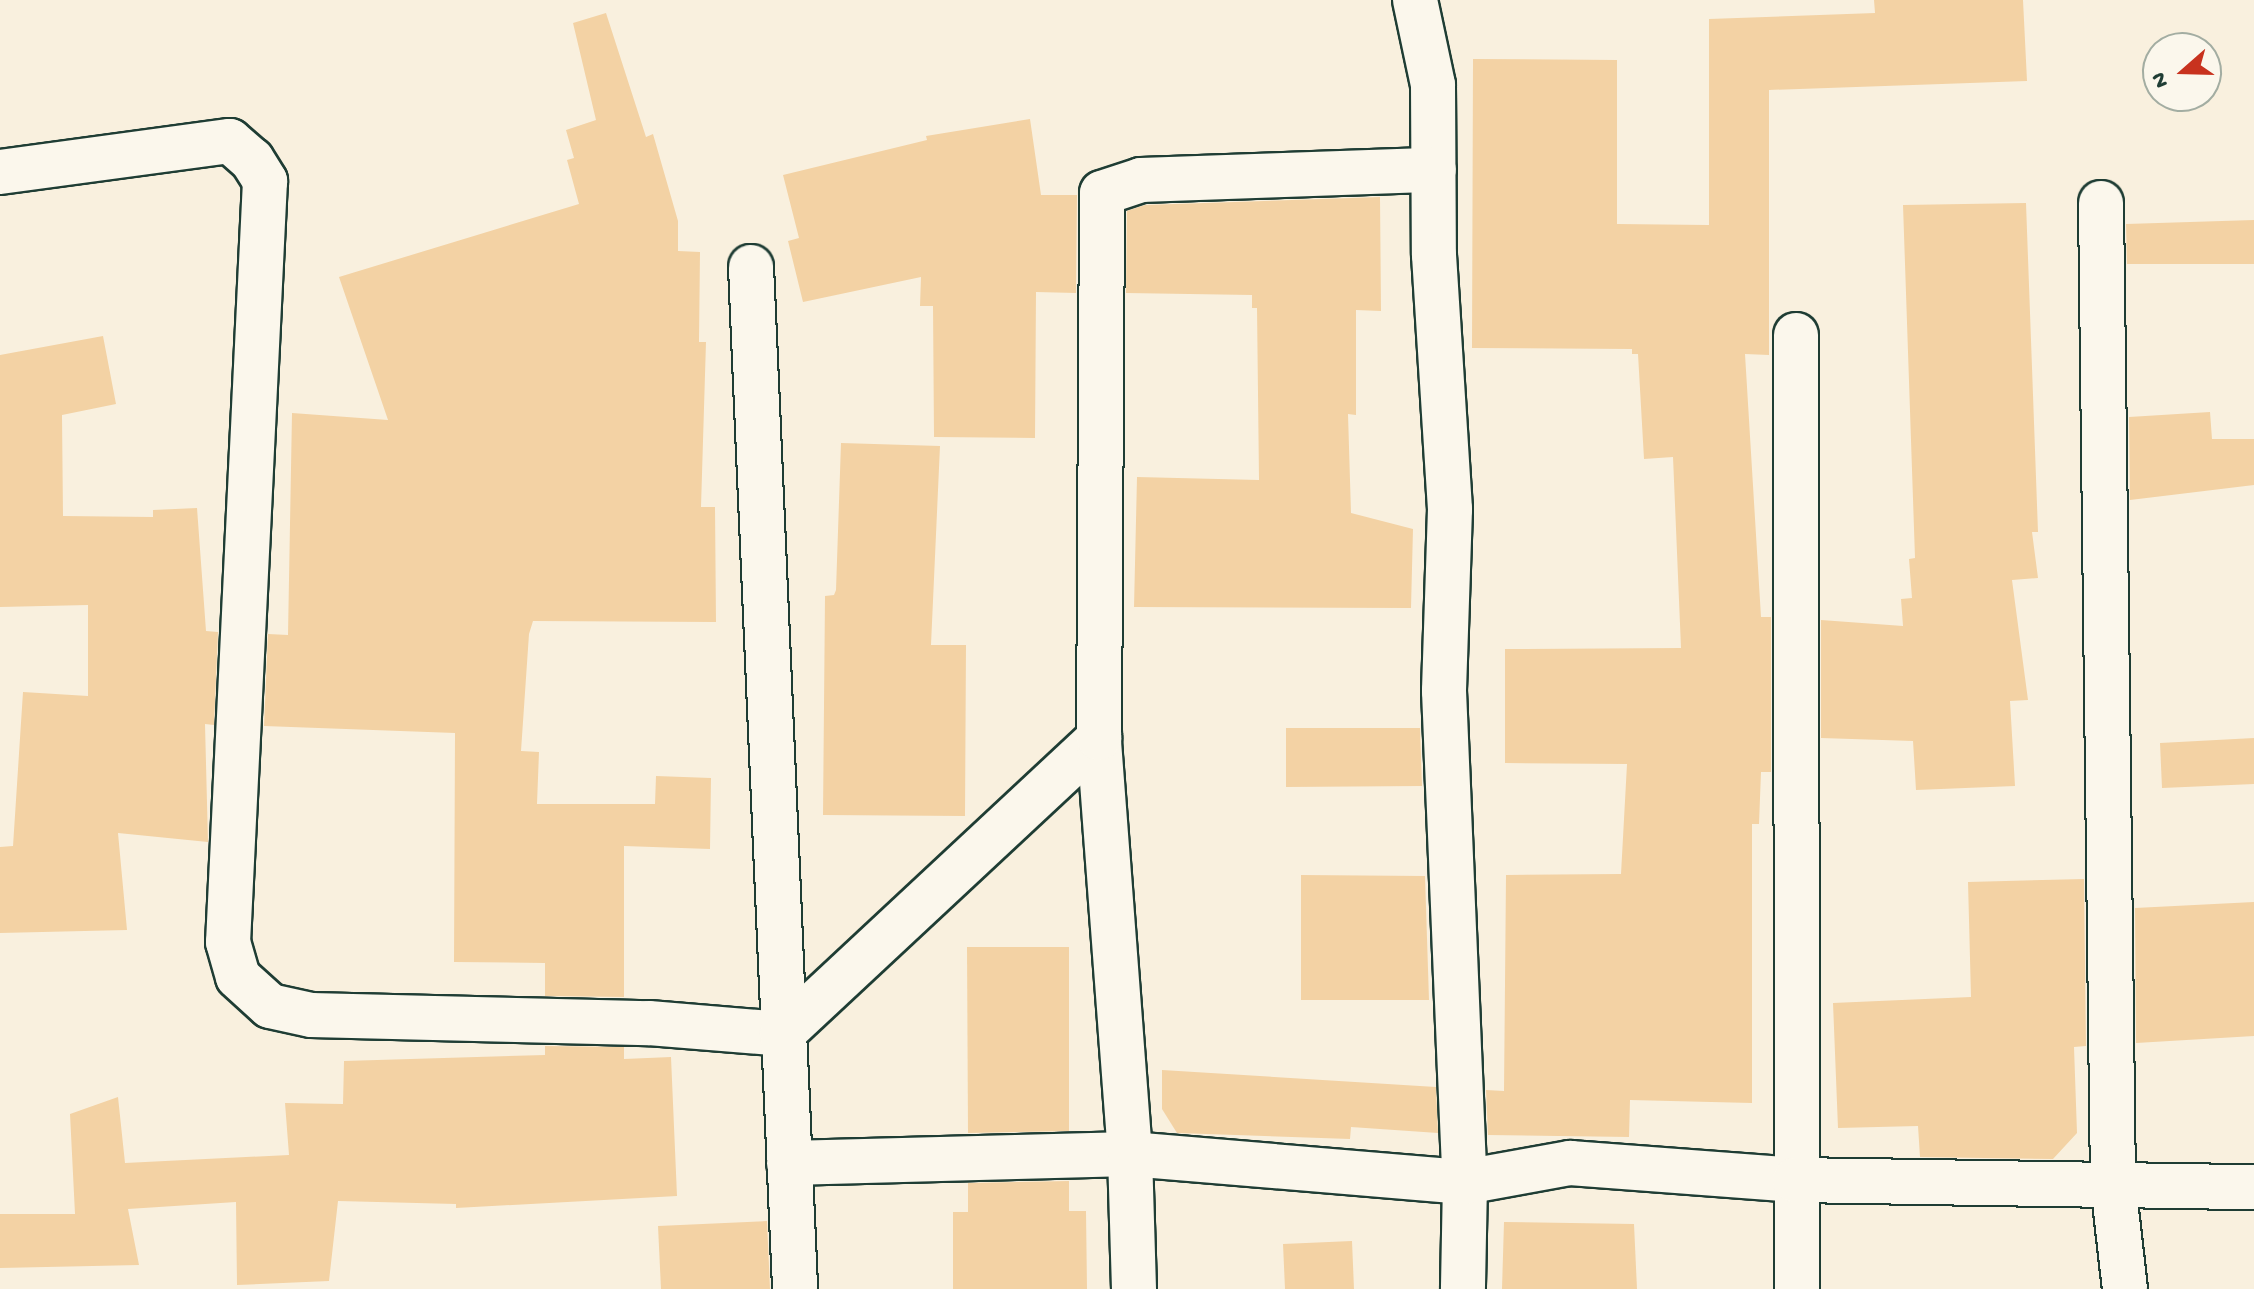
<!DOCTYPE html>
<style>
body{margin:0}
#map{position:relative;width:2254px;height:1289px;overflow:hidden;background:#f9f0de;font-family:"Gochi Hand",sans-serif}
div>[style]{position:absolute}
.building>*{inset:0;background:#f3d2a4}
.roads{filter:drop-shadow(2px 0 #1f3d34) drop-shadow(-2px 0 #1f3d34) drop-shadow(0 2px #1f3d34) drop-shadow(0 -2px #1f3d34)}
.minor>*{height:44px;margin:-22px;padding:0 22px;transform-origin:22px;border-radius:22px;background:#fbf7ec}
span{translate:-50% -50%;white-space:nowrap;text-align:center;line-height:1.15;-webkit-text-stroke:6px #fbf7ec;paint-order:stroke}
.north{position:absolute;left:2142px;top:32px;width:80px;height:80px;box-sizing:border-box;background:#fbf7ec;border:2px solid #a3ada2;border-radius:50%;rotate:250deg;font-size:22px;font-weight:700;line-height:32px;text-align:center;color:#1f3d34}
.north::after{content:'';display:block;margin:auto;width:28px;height:36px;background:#c8321e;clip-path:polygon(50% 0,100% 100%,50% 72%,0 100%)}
</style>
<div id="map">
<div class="building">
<i style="clip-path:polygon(1874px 0,2023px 0,2027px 81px,1769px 90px,1769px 355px,1745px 354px,1761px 617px,1771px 617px,1771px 772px,1761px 772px,1759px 824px,1752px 824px,1752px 1103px,1630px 1100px,1629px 1137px,1488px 1135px,1486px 1090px,1504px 1091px,1506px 875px,1621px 874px,1627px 764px,1505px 763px,1505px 649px,1681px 648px,1673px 457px,1644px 459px,1638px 354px,1632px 354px,1632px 349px,1472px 348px,1473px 59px,1617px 60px,1617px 224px,1709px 225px,1709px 19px,1875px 13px)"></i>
<i style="clip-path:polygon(606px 13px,646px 137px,653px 134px,678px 221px,678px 251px,700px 252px,699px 342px,706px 342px,701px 507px,715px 507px,716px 622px,533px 621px,529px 634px,521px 751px,539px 752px,537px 804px,655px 804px,656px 776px,711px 778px,710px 849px,624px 846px,624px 997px,545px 996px,545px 963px,454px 962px,455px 733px,264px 726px,268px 634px,288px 635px,292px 413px,388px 420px,339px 277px,579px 204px,567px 160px,574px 158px,566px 130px,596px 120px,573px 23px)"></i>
<i style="clip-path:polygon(1030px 119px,1041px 195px,1077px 195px,1076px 293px,1036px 292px,1035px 438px,934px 437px,933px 306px,920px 306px,921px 277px,803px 302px,788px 241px,799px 238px,783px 175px,927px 140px,926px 136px)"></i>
<i style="clip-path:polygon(1380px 197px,1381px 311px,1356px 310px,1356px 415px,1348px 414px,1351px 513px,1413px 529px,1411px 608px,1134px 607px,1137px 477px,1259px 480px,1257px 308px,1252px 308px,1252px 295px,1126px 293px,1127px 211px,1145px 205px)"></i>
<i style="clip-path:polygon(2026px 203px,2038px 532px,2032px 532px,2038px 578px,2012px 580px,2028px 700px,2010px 701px,2015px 786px,1916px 790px,1913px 741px,1821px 738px,1821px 620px,1903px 626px,1901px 599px,1912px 598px,1909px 559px,1915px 558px,1903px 205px)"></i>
<i style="clip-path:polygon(2254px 220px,2254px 264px,2127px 264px,2126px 224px)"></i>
<i style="clip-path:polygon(103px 336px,116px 404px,62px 415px,63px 516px,153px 517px,153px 510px,197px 508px,206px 631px,218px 632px,214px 725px,205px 724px,208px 842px,118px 833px,127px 930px,0 933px,0 847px,13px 846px,23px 692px,88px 696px,88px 605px,0 607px,0 355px)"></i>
<i style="clip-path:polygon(2210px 412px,2212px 439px,2254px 439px,2254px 485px,2130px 500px,2129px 417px)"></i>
<i style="clip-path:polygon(841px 443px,940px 446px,931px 645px,966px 645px,965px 816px,823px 815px,825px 596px,834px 595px,836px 590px)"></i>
<i style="clip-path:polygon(1286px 728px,1420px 728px,1422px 786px,1286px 787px)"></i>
<i style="clip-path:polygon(2254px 738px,2254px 784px,2162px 788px,2160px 743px)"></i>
<i style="clip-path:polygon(1301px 875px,1425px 876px,1429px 1000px,1301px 1000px)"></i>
<i style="clip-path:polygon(2084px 879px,2086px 1046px,2074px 1047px,2077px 1133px,2053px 1159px,1920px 1157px,1918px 1126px,1838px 1128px,1833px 1003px,1971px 997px,1968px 882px)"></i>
<i style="clip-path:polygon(2254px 902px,2254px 1036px,2136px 1043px,2135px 908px)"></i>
<i style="clip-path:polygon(967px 947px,1069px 947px,1069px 1131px,968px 1133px)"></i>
<i style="clip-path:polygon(545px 1046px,624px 1047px,624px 1059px,671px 1057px,677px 1196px,456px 1208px,456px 1204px,338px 1201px,329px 1281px,237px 1285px,236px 1202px,128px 1209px,139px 1265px,0 1268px,0 1214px,75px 1214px,70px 1114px,118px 1097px,125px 1163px,289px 1155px,285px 1103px,343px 1104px,344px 1061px,545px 1055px)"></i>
<i style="clip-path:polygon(1162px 1070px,1436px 1087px,1438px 1133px,1351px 1127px,1350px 1139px,1177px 1133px,1162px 1109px)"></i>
<i style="clip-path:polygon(1069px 1181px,1069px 1211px,1086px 1211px,1087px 1289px,953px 1289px,953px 1212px,968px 1212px,968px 1183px)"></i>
<i style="clip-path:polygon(767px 1221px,770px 1289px,661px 1289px,658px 1226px)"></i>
<i style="clip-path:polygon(1504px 1222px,1634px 1224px,1637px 1289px,1502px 1289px)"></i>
<i style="clip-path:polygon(1352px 1241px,1354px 1289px,1285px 1289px,1283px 1244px)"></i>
</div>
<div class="roads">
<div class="minor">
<i style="left:1415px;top:0;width:87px;rotate:78deg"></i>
<i style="left:1433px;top:85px;width:170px;rotate:89.7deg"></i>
<i style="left:1434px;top:255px;width:255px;rotate:86.4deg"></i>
<i style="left:1450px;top:509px;width:182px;rotate:91.9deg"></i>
<i style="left:1444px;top:691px;width:491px;rotate:87.6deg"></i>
<i style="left:1465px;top:1182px;width:107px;rotate:91.1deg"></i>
<i style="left:0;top:172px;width:232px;rotate:-7.7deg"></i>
<i style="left:230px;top:141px;width:29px;rotate:41deg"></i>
<i style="left:252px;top:160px;width:25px;rotate:58deg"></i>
<i style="left:265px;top:181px;width:762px;rotate:92.78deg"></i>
<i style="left:228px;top:942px;width:36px;rotate:74deg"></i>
<i style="left:238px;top:977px;width:43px;rotate:42.2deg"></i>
<i style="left:270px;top:1006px;width:42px;rotate:12.4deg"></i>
<i style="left:311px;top:1015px;width:338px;rotate:1.4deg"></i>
<i style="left:649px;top:1023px;width:133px;rotate:4.7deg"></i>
<i style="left:782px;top:1034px;width:434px;rotate:-43deg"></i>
<i style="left:2101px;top:203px;width:981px;rotate:89.3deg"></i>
<i style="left:2113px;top:1184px;width:106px;rotate:83.5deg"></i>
<i style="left:751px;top:267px;width:1023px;rotate:87.53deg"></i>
<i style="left:1796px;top:335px;width:954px;rotate:89.94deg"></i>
<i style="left:789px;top:1163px;width:341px;rotate:-1.5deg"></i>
<i style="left:1130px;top:1154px;width:336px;rotate:4.8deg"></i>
<i style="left:1465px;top:1182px;width:107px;rotate:-10.3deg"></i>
<i style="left:1570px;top:1163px;width:226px;rotate:4.3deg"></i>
<i style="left:1795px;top:1180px;width:459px;rotate:0.9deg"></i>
<i style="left:1134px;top:1289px;width:135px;rotate:-91.7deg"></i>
<i style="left:1130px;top:1154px;width:417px;rotate:-94.3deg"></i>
<i style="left:1099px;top:738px;width:545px;rotate:-89.68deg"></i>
<i style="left:1102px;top:193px;width:41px;rotate:-18.4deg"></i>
<i style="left:1141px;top:180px;width:293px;rotate:-2deg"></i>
</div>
</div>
<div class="north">N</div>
</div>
